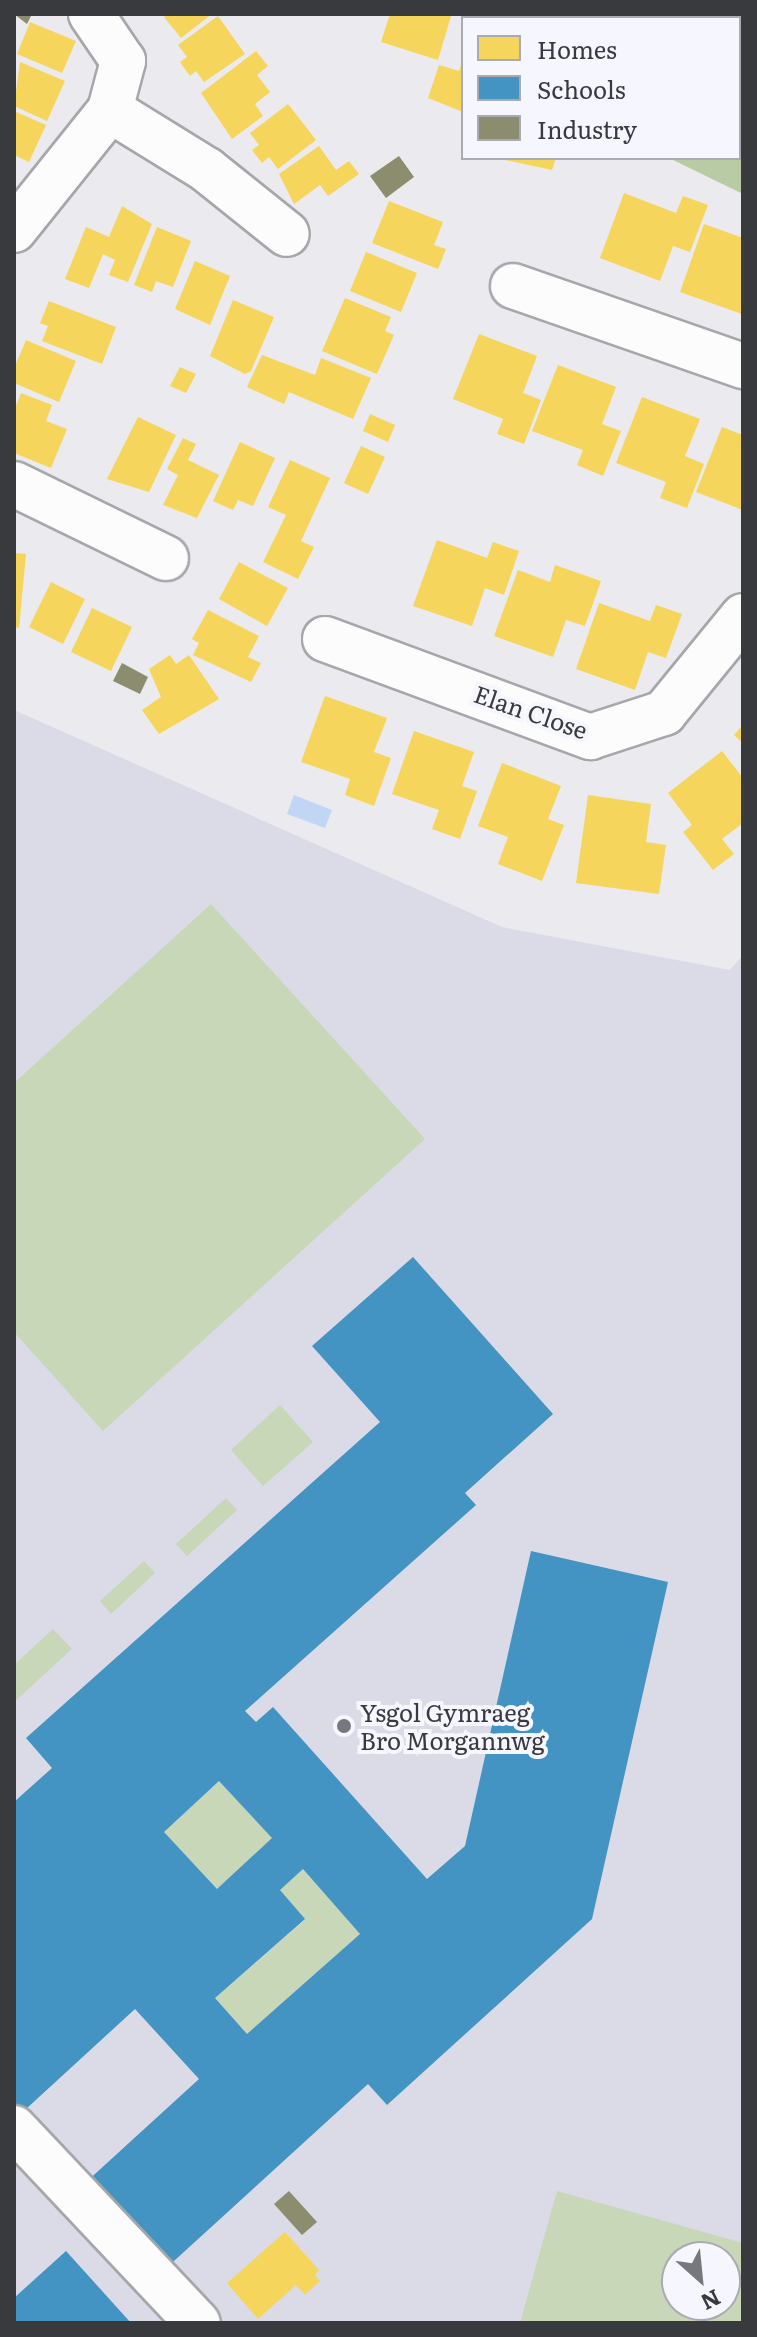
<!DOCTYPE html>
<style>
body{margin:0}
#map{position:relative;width:757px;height:2337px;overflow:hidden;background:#eaeaef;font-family:Literata,serif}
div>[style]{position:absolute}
.built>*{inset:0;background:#dadbe6}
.green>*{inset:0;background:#c7d7b7}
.forest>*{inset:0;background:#b8cba4}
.water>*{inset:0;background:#c1d6f4}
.homes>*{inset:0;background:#f6d55c}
.schools>*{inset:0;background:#4393c3}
.industry>*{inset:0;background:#8c8c6e}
.roads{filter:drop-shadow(2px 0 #a6a7ab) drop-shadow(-2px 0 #a6a7ab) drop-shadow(0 2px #a6a7ab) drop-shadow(0 -2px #a6a7ab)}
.minor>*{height:44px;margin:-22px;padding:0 22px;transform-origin:22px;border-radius:22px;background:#fcfcfd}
.dots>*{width:22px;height:22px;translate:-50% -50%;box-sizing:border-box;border:4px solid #f5f6fe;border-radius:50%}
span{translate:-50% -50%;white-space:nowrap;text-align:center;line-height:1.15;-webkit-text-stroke:8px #f5f6fe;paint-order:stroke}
.street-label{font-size:24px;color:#393a3e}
.poi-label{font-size:24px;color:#393a3e}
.left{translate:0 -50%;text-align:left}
.frame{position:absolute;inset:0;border:16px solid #393a3e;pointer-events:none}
.legend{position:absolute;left:461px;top:16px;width:280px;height:144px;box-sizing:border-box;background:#f5f6fe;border:2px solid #aaabb1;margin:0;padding:10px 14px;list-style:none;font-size:24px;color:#393a3e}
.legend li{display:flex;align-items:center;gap:16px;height:40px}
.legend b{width:40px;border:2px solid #aaabb1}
.north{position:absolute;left:661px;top:2241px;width:80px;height:80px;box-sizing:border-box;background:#f5f6fe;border:2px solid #aaabb1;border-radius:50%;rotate:153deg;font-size:22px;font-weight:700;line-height:32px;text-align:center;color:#393a3e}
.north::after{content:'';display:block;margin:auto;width:28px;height:36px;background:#77787c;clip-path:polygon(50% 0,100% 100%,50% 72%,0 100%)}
</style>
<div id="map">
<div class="built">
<i style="clip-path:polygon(evenodd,14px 710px,502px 927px,730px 970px,743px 955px,743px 2323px,14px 2323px,14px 710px,677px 2257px,725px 2257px,725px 2305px,677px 2305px,677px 2257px)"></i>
</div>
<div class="green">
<i style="clip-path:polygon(211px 904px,425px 1139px,103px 1431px,14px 1332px,14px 1083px)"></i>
<i style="clip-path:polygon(280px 1405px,313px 1442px,263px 1486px,231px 1450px)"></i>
<i style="clip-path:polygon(226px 1498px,237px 1510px,187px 1556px,176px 1544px)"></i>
<i style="clip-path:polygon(144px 1561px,155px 1573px,111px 1614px,100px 1601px)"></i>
<i style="clip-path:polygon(53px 1629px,72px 1649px,14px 1702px,14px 1665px)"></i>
<i style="clip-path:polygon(219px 1781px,272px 1838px,217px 1889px,164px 1832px)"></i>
<i style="clip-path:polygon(303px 1869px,360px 1934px,247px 2034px,215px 1998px,305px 1920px,280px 1890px)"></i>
<i style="clip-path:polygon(evenodd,557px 2191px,743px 2243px,743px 2323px,520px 2323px,557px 2191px,725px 2257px,725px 2305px,677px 2305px,677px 2257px,725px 2257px)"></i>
</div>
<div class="forest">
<i style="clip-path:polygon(653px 14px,743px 14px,743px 194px,669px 158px,739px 158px,739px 18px,651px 18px)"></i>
</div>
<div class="water">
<i style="clip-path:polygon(294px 795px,332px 810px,325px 828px,287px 814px)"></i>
</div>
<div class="homes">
<i style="clip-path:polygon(168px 14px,212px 14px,181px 38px,164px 17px)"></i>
<i style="clip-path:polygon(390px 14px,451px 16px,438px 60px,381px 42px)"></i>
<i style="clip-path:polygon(561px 14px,612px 14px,560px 18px)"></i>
<i style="clip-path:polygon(218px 16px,245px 54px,204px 82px,196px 71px,190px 76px,180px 62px,187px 57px,178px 45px)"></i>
<i style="clip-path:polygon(30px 22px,76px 41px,62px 73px,17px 54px)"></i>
<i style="clip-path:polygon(256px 51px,268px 66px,257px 75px,270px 92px,255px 104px,263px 116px,232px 139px,201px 93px)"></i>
<i style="clip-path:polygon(463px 60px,463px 112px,428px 98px,439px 65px,459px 71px)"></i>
<i style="clip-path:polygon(20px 62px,65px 81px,47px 121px,14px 106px)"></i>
<i style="clip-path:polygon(288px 104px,316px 140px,278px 169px,269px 157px,262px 163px,252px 150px,259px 145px,250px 133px)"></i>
<i style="clip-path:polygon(14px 111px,46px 125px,29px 162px,14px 155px)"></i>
<i style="clip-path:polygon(319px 146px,336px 170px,349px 161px,359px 174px,328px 196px,320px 185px,294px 204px,279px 174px)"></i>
<i style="clip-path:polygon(556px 158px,552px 170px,501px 159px,501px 158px)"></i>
<i style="clip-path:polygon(624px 193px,676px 213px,683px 196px,708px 205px,690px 252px,673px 246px,660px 281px,600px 258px)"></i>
<i style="clip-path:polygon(389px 201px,443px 222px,434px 245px,446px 249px,438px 269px,372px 243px)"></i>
<i style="clip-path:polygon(122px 206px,152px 224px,128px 282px,109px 275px,115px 260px,103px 254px,89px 288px,65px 279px,86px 227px,109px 237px)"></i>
<i style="clip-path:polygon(704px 224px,743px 238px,742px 314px,680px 292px)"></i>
<i style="clip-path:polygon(157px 227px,191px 241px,173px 287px,156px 281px,152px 292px,134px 285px)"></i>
<i style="clip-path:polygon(366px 252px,417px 273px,401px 312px,350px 291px)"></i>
<i style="clip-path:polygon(195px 261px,230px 276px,210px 325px,175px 309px)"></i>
<i style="clip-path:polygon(345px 298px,391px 317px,385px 331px,394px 335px,377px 374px,322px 351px)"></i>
<i style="clip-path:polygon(233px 300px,274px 317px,251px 371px,245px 374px,210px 356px)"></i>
<i style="clip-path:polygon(49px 301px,116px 327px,102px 364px,42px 341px,48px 326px,40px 323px)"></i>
<i style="clip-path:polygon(479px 334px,537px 356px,523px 393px,541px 400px,524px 444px,497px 434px,503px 419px,453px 399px)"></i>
<i style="clip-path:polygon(26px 340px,76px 361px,59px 402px,14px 383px,14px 368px)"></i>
<i style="clip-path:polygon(262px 355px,315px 375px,321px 358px,371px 378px,353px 419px,289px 392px,284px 404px,247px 387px)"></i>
<i style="clip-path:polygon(558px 365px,616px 387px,602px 424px,621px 431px,603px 476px,577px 465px,583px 450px,532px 431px)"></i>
<i style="clip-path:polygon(180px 367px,196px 374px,186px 393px,170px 386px)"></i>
<i style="clip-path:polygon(21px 393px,52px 405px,46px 421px,67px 429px,51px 468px,14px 453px,14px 411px)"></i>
<i style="clip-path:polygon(642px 397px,700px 419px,685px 456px,704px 464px,687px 508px,660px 498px,666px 482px,616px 463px)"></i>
<i style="clip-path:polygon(370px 414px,395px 425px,388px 442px,363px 431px)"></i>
<i style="clip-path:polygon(138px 417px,176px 435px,149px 492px,107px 479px)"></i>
<i style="clip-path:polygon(722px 427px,743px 435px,743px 510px,696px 492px)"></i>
<i style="clip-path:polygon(183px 438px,196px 444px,188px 460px,219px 475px,197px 518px,163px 505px,178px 475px,167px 469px)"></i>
<i style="clip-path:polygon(240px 442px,275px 458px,253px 506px,238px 500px,233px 510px,213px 501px)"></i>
<i style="clip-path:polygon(361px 446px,385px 457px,368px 494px,344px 483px)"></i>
<i style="clip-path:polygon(290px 460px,330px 478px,301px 541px,314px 547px,298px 579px,263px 562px,286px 515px,268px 507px)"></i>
<i style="clip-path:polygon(437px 540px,487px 558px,493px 542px,519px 551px,504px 595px,485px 588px,472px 626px,413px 606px)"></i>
<i style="clip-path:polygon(14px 553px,26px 554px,19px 628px,14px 627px)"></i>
<i style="clip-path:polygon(239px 562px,288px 588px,267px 626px,219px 599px)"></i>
<i style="clip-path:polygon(555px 565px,601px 581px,585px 626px,566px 620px,553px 657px,494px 636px,518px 570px,550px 582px)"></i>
<i style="clip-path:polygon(51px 582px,85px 599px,63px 644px,29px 627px)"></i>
<i style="clip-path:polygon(599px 603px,650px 621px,656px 605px,682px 614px,666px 658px,648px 652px,635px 690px,576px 669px)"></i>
<i style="clip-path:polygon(92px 608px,132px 627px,111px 671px,71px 652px)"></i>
<i style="clip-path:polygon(208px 610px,259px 636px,248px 657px,261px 663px,251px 682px,193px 655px,199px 643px,192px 639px)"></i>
<i style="clip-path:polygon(170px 655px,176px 664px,189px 655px,219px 699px,159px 734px,142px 710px,161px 697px,149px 669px)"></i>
<i style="clip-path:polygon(325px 696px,387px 718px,374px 752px,391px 758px,374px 806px,345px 795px,350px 779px,301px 762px)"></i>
<i style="clip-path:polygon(743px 725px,743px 743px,734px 735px)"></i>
<i style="clip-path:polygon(414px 731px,474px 752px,462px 786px,477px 791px,460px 839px,432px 829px,439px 810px,392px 794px)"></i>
<i style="clip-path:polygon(722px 751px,743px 778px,743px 823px,722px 839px,734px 854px,713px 870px,683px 832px,692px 825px,668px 793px)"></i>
<i style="clip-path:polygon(502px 763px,561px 786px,548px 819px,564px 825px,542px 881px,498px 864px,508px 837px,478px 826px)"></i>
<i style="clip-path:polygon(588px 795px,651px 804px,646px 842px,666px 845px,659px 894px,576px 883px)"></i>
<i style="clip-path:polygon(285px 2232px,319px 2270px,315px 2275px,320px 2281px,305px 2295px,296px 2285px,258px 2319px,227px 2283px)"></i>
</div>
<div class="schools">
<i style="clip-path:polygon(evenodd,413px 1257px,553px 1414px,465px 1493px,476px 1505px,245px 1711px,256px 1722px,273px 1707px,427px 1879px,465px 1846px,531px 1551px,668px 1582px,592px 1919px,387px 2105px,368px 2084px,163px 2271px,84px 2184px,199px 2079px,135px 2009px,14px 2120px,14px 1802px,52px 1768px,26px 1738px,380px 1422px,312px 1346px,413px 1257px,219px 1781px,272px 1838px,217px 1889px,164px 1832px,219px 1781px,413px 1257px,303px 1869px,360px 1934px,247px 2034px,215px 1998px,305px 1919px,280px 1890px,303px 1869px)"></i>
<i style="clip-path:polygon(66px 2251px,131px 2323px,14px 2323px,14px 2298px)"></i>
</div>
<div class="industry">
<i style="clip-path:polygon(14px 14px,32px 14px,27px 24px)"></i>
<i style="clip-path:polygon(399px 156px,414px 177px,386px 198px,370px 176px)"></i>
<i style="clip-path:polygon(122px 663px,148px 677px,140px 694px,113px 681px)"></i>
<i style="clip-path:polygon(289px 2191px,317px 2222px,302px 2235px,274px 2204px)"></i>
</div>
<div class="roads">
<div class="minor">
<i style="left:110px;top:110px;width:114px;rotate:31.7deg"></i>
<i style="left:207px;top:170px;width:102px;rotate:38.7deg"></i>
<i style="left:14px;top:230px;width:154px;rotate:-51.3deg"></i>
<i style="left:110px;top:110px;width:51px;rotate:-75.1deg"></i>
<i style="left:123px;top:61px;width:57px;rotate:-124.2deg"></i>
<i style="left:513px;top:286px;width:244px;rotate:19.2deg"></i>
<i style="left:14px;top:484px;width:169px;rotate:26deg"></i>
<i style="left:325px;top:639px;width:283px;rotate:20.3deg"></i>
<i style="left:590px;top:737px;width:78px;rotate:-18deg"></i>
<i style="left:664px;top:713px;width:125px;rotate:-50.8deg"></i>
<i style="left:14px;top:2128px;width:268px;rotate:46.7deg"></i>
</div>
</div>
<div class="dots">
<i style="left:344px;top:1726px;background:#77787c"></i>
</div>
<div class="street-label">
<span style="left:531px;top:711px;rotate:19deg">Elan Close</span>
</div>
<div class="poi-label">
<span class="left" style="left:360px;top:1726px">Ysgol Gymraeg<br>Bro Morgannwg</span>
</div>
<div class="frame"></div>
<ul class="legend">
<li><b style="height:22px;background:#f6d55c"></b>Homes</li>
<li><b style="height:22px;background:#4393c3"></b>Schools</li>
<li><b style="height:22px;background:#8c8c6e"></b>Industry</li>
</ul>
<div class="north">N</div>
</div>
